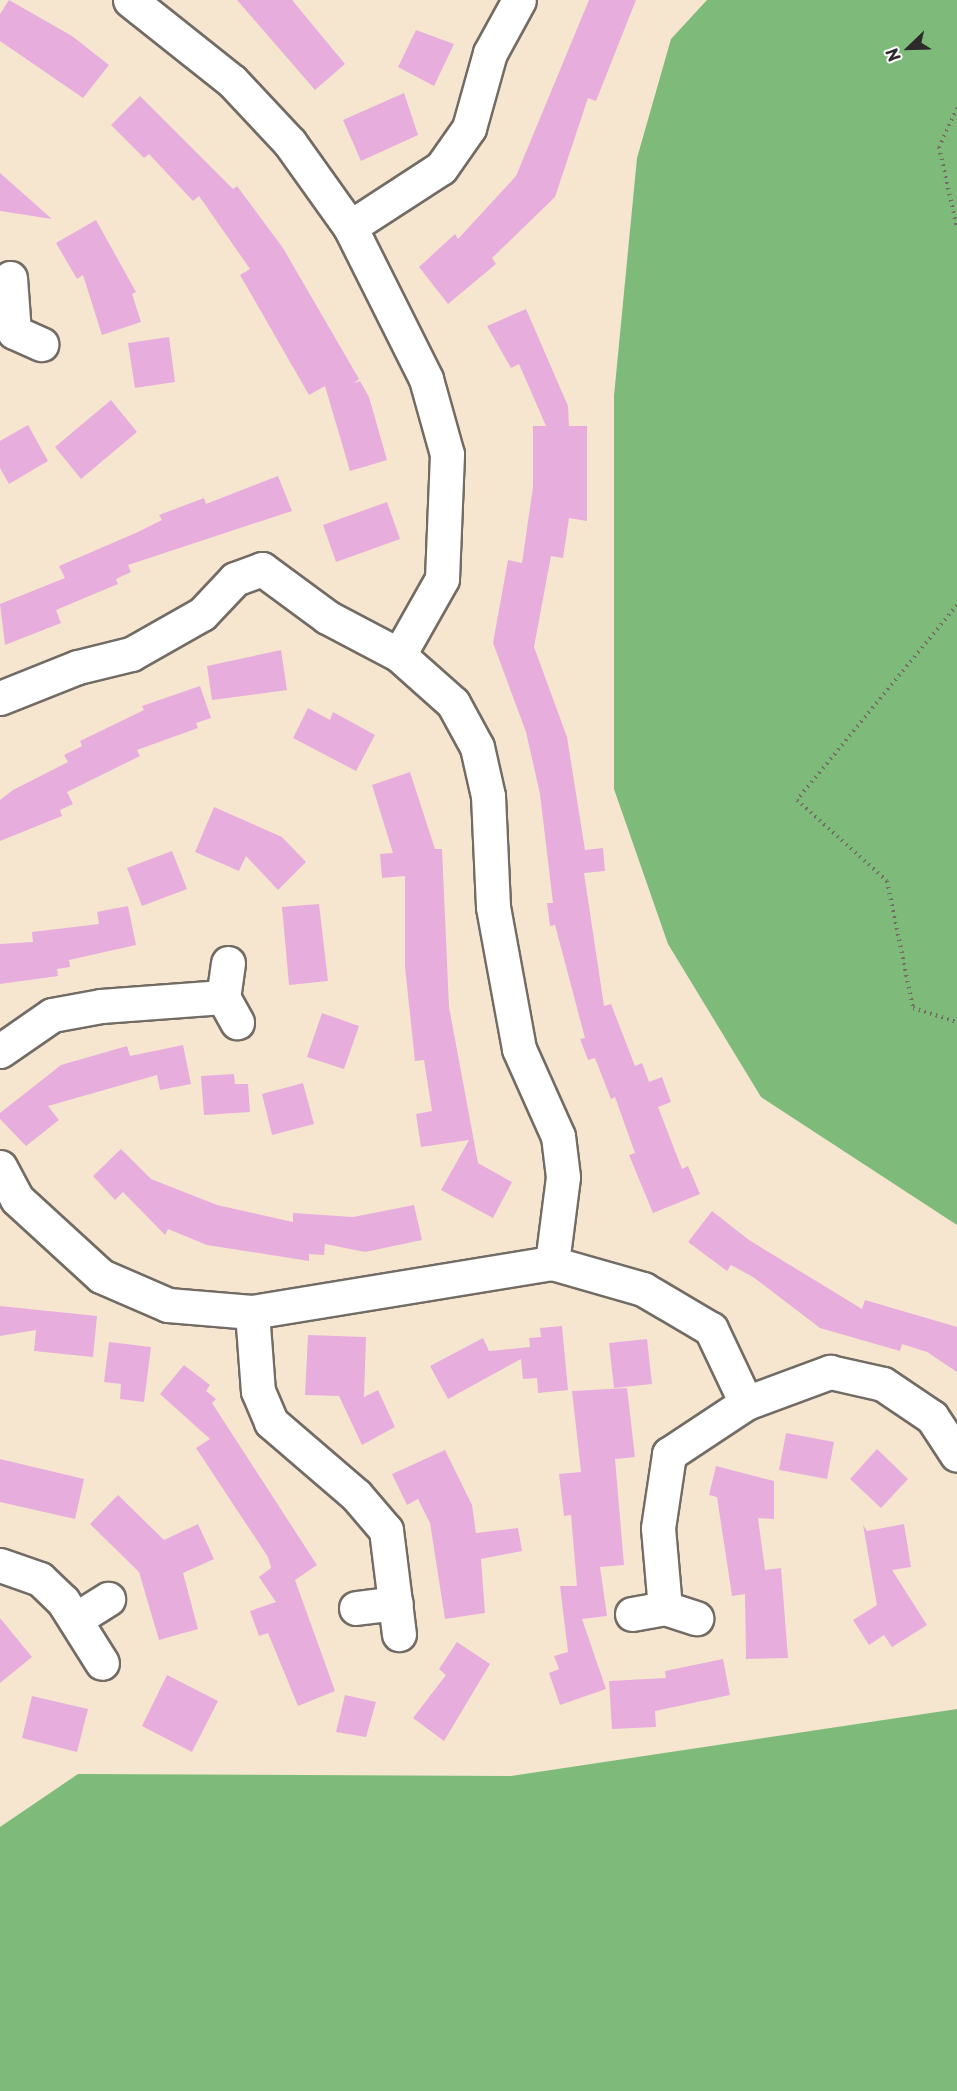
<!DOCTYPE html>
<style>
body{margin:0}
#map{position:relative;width:957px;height:2091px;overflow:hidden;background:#f6e6d0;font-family:"Playpen Sans",sans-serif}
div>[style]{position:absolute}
.forest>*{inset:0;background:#7ebb7b}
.building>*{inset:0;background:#e7aedd}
.path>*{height:4px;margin-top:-2px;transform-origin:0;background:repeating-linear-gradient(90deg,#726c65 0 1.5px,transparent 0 6px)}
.roads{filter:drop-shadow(2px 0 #726c65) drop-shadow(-2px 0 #726c65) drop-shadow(0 2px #726c65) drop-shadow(0 -2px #726c65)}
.minor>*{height:33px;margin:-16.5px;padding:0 16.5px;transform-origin:16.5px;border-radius:16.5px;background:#fff}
span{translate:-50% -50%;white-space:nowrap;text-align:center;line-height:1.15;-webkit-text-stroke:4.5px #fff;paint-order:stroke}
.north{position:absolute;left:879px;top:18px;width:60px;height:60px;-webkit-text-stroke:4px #fff;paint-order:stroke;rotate:247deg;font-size:16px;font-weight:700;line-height:24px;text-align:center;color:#2b2b2b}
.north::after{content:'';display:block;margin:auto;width:21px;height:27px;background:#2b2b2b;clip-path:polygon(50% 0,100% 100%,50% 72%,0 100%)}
</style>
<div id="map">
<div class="forest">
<i style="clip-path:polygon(707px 0,957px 0,957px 1225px,761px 1097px,668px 944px,614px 789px,614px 396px,637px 158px,671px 39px)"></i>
<i style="clip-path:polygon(957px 1709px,957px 2091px,0 2091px,0 1827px,78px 1774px,511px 1776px)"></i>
</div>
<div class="building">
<i style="clip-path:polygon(9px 0,72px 36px,109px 65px,83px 98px,0 41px,0 14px)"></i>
<i style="clip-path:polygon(237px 0,292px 0,345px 64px,315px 90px)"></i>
<i style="clip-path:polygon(589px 0,636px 0,596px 101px,588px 98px,555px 197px,492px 258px,496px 264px,448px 304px,419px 267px,455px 234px,458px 239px,516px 176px)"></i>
<i style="clip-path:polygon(416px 30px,454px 44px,434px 86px,398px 67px)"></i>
<i style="clip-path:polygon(404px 93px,418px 135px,361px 161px,343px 120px)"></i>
<i style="clip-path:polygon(140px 96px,233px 189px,237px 186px,283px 248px,359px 379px,354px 383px,360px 381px,369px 397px,387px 460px,350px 471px,325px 386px,309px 395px,240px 275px,250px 269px,199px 196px,193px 201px,149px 154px,144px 158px,111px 125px)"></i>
<i style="clip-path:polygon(0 173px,52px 219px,0 211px)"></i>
<i style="clip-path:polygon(96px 220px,136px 292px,132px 294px,141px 322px,102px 335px,83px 275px,77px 279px,56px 243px)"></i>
<i style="clip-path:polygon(526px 309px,568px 406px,569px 426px,587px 426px,587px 521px,569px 518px,563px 558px,551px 556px,534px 647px,567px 737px,585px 850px,603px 848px,605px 871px,584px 873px,604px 1006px,611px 1004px,635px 1066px,642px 1063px,649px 1082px,662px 1077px,671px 1102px,658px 1107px,682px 1169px,688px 1166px,700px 1194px,653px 1213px,629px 1155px,635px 1153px,615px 1097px,611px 1099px,595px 1058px,588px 1060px,580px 1039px,585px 1038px,555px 925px,550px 926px,547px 903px,553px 903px,540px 794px,526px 732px,493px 643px,508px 560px,522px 563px,533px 487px,533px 426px,546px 426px,519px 364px,511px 368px,487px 326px)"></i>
<i style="clip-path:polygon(169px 337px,175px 382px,135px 388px,128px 343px)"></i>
<i style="clip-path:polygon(111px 400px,137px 432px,81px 479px,55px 447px)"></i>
<i style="clip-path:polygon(28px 425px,48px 461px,9px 484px,0 468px,0 441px)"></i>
<i style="clip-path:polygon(278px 476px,292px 511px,128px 565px,131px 572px,116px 579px,118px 584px,56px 610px,61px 623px,5px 645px,0 604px,65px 578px,59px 566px,138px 532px,162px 520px,159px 515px,204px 498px,206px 504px)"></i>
<i style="clip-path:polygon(387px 502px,400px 539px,336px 562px,323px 525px)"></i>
<i style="clip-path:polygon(281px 650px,287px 690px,212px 700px,207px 666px)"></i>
<i style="clip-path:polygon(200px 686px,211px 718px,196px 723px,198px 728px,137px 750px,140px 756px,67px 792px,73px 804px,60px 810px,62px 816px,0 841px,0 800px,13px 790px,68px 762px,64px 755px,82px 746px,80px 741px,144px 710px,142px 706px)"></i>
<i style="clip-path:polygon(308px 708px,330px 720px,333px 712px,375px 735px,356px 771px,293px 738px)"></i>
<i style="clip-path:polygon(410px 772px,435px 849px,442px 849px,449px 1007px,478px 1163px,512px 1182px,493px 1218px,441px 1190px,469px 1140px,421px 1147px,416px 1114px,432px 1111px,424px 1060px,415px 1061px,405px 967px,405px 876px,382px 878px,380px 854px,393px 853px,372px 785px)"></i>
<i style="clip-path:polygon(214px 807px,282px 837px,306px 862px,278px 890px,246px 856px,239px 871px,195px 852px)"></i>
<i style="clip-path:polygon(172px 851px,187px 889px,142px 906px,127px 868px)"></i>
<i style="clip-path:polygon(319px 904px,328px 981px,289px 985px,282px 907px)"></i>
<i style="clip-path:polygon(128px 906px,136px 945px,69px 960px,70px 967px,57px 969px,58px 976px,0 984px,0 944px,33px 942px,32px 932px,99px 924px,97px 912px)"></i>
<i style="clip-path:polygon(322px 1013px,359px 1026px,344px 1069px,307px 1057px)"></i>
<i style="clip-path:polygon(183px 1045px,191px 1084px,160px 1090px,157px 1075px,48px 1106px,59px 1120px,26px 1146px,0 1119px,0 1113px,61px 1065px,127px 1046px,130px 1056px)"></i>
<i style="clip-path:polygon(234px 1074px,235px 1084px,248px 1084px,250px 1112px,204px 1115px,201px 1076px)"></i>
<i style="clip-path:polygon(303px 1083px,314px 1124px,272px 1135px,262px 1094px)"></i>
<i style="clip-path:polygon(121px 1149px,151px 1179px,217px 1205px,293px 1222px,293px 1213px,353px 1217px,414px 1205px,422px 1240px,365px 1252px,325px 1244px,324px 1255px,309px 1254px,309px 1261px,207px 1245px,168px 1229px,165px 1235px,123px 1192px,115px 1200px,93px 1176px)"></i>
<i style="clip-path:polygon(712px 1211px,749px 1240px,862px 1309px,865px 1300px,957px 1327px,957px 1372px,927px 1352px,902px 1344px,900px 1351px,820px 1328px,753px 1277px,731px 1265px,727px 1271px,688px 1242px)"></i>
<i style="clip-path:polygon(0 1306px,97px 1316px,93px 1357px,34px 1351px,36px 1330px,0 1336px)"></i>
<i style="clip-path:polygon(562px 1326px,568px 1390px,538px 1393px,537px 1378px,523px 1379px,521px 1359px,448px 1399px,430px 1366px,483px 1338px,489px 1351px,530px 1347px,529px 1338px,541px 1337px,540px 1328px)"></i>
<i style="clip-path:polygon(308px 1335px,366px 1337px,364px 1397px,378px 1390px,395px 1427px,362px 1445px,339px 1396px,305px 1395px)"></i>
<i style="clip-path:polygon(647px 1339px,652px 1384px,614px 1388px,609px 1343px)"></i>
<i style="clip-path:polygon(109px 1342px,151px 1347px,144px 1402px,120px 1399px,121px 1384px,104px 1382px)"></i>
<i style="clip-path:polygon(184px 1365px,210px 1385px,206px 1391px,216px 1399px,212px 1403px,317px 1565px,295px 1580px,335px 1691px,298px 1706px,268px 1633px,259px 1636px,250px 1611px,276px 1602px,259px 1577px,271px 1568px,268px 1557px,196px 1448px,210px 1439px,160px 1394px)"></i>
<i style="clip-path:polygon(627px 1388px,635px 1457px,615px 1459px,624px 1565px,600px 1567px,607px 1616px,582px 1619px,606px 1689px,560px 1705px,549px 1673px,559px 1669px,554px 1656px,568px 1652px,560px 1586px,577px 1586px,571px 1515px,564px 1516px,559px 1474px,581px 1472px,572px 1391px)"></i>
<i style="clip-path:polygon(786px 1433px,834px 1442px,827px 1479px,779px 1470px)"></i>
<i style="clip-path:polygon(877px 1449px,908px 1479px,881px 1508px,850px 1479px)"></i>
<i style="clip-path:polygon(445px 1450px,472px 1505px,476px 1533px,518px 1528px,522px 1551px,481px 1559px,485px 1613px,445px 1619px,430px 1523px,418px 1499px,407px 1505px,392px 1474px)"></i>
<i style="clip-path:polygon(0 1459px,84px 1479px,75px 1519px,0 1502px)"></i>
<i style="clip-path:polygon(716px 1466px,774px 1481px,774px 1519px,758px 1518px,765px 1570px,781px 1568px,788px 1658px,746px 1659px,745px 1594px,732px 1596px,717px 1497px,709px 1495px)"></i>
<i style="clip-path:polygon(118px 1495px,164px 1540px,198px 1524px,214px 1559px,183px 1573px,198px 1629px,159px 1640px,139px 1572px,90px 1524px)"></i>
<i style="clip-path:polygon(904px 1524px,911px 1567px,892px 1570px,927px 1625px,892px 1647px,884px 1635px,869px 1645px,853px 1620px,877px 1605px,863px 1525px,867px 1531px)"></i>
<i style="clip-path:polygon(0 1618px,32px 1657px,0 1683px)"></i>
<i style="clip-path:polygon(457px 1642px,490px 1664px,444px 1741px,413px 1718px,446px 1675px,439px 1669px)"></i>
<i style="clip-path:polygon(723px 1659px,730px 1695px,655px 1711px,656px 1727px,612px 1729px,609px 1681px,666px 1678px,665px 1671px)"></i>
<i style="clip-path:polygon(167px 1675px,218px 1701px,192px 1752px,142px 1726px)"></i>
<i style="clip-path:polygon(345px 1695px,376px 1702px,366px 1737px,336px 1732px)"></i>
<i style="clip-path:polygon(32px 1696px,88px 1709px,77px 1752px,22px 1738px)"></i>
</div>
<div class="path">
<i style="left:957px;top:108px;width:43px;rotate:114.8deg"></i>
<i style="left:939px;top:147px;width:83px;rotate:77.5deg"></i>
<i style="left:957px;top:605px;width:252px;rotate:129.4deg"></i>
<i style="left:797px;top:800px;width:121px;rotate:42deg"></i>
<i style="left:887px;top:881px;width:130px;rotate:78.4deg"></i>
<i style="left:913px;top:1008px;width:46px;rotate:17.7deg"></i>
</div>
<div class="roads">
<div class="minor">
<i style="left:130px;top:0;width:130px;rotate:38.5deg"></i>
<i style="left:232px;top:81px;width:85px;rotate:46.9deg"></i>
<i style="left:290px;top:143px;width:103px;rotate:54.5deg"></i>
<i style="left:350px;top:227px;width:170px;rotate:63.4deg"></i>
<i style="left:426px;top:379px;width:78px;rotate:74.4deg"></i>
<i style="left:447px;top:454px;width:125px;rotate:92.3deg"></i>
<i style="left:442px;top:579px;width:87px;rotate:119.5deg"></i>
<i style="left:350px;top:227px;width:108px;rotate:-33deg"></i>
<i style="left:441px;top:168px;width:49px;rotate:-55deg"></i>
<i style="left:469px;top:128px;width:78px;rotate:-74.4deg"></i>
<i style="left:490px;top:53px;width:60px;rotate:-61.3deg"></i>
<i style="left:10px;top:278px;width:54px;rotate:85.8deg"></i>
<i style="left:14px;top:332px;width:30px;rotate:24deg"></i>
<i style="left:0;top:698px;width:84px;rotate:-21.7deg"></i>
<i style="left:78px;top:667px;width:55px;rotate:-13.8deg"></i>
<i style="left:131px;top:654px;width:81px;rotate:-29.4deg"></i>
<i style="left:202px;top:614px;width:48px;rotate:-46.7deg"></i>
<i style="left:235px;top:579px;width:29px;rotate:-20deg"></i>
<i style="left:262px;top:569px;width:81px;rotate:36.4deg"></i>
<i style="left:327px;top:617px;width:81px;rotate:27.8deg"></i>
<i style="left:399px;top:655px;width:72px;rotate:41.6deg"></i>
<i style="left:453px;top:703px;width:50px;rotate:61.4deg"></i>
<i style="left:477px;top:747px;width:50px;rotate:77.3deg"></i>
<i style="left:488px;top:796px;width:111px;rotate:87.4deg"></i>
<i style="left:493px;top:907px;width:144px;rotate:79.6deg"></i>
<i style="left:519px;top:1049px;width:95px;rotate:65.9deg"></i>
<i style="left:558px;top:1136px;width:41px;rotate:83deg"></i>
<i style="left:563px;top:1177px;width:87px;rotate:97.3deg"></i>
<i style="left:228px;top:963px;width:34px;rotate:98deg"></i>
<i style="left:223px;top:997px;width:29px;rotate:61deg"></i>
<i style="left:0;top:1051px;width:63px;rotate:-34.7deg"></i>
<i style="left:52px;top:1015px;width:50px;rotate:-10.4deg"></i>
<i style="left:101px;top:1006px;width:122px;rotate:-4.2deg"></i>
<i style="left:0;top:1167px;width:36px;rotate:62deg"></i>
<i style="left:17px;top:1199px;width:114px;rotate:42.5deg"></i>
<i style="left:101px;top:1276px;width:73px;rotate:23.4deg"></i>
<i style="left:168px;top:1305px;width:84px;rotate:4.8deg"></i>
<i style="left:252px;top:1312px;width:304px;rotate:-9.3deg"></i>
<i style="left:552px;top:1263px;width:95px;rotate:15.9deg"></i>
<i style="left:643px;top:1289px;width:79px;rotate:30.5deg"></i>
<i style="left:711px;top:1329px;width:82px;rotate:64.7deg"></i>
<i style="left:252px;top:1312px;width:79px;rotate:85.7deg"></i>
<i style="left:258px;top:1391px;width:34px;rotate:67deg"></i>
<i style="left:271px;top:1422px;width:112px;rotate:40.7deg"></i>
<i style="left:356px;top:1495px;width:46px;rotate:49.4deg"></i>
<i style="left:386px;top:1530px;width:105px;rotate:82.9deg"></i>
<i style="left:0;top:1565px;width:42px;rotate:19.3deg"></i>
<i style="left:40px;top:1579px;width:32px;rotate:44deg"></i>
<i style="left:63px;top:1601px;width:73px;rotate:57.8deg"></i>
<i style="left:356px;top:1608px;width:40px;rotate:-7.1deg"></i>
<i style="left:665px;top:1608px;width:80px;rotate:-95deg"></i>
<i style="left:658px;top:1528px;width:75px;rotate:-81.5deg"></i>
<i style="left:669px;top:1454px;width:92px;rotate:-33.5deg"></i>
<i style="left:746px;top:1403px;width:90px;rotate:-20.3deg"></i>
<i style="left:830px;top:1372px;width:54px;rotate:12.8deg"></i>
<i style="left:883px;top:1384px;width:59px;rotate:34deg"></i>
<i style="left:932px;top:1417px;width:45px;rotate:56.7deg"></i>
<i style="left:632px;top:1614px;width:34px;rotate:-10deg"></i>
<i style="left:665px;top:1608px;width:33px;rotate:18deg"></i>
<i style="left:76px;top:1619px;width:38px;rotate:-32deg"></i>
</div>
</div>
<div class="north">N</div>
</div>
